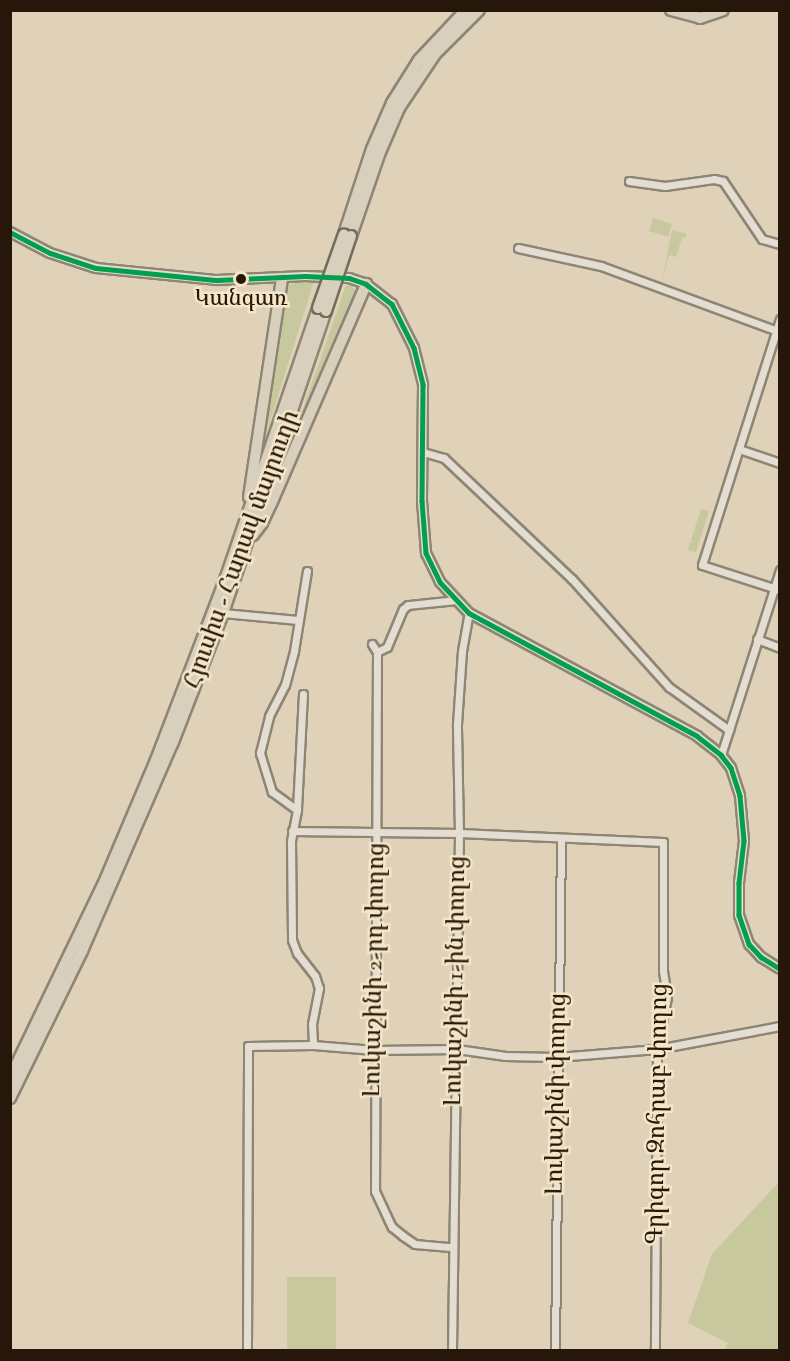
<!DOCTYPE html>
<meta charset="utf-8">
<style>
body{margin:0}
#map{position:relative;width:790px;height:1361px;overflow:hidden;background:#dfd2b8;font-family:"Sorts Mill Goudy","Noto Serif Armenian",serif}
div>[style]{position:absolute}
.green>*{inset:0;background:#c8c89f}
.roads{filter:drop-shadow(2px 0 #8e8575) drop-shadow(-2px 0 #8e8575) drop-shadow(0 2px #8e8575) drop-shadow(0 -2px #8e8575)}
.minor>*{height:7px;margin:-3.5px;padding:0 3.5px;transform-origin:3.5px;border-radius:3.5px;background:#e4ded2}
.tertiary>*{height:8px;margin:-4px;padding:0 4px;transform-origin:4px;border-radius:4px;background:#e4ded2}
.trunk>*{height:10px;margin:-5px;padding:0 5px;transform-origin:5px;border-radius:5px;background:#d8cfbd}
.bridges{filter:drop-shadow(2px 0 #746c5d) drop-shadow(-2px 0 #746c5d) drop-shadow(0 2px #746c5d) drop-shadow(0 -2px #746c5d)}
.trunk-bridge>*{height:10px;margin:-5px;padding:0 5px;transform-origin:5px;border-radius:5px;background:#d8cfbd}
.bus-1>*{height:4.5px;margin:-2.25px;padding:0 2.25px;transform-origin:2.25px;border-radius:2.25px;background:#029f4d}
.dots>*{width:16px;height:16px;translate:-50% -50%;box-sizing:border-box;border:3px solid #f4e6c7;border-radius:50%}
span{translate:-50% -50%;white-space:nowrap;text-align:center;line-height:1.15;-webkit-text-stroke:5px #f4e6c7;paint-order:stroke}
.bus-label{font-size:22px;color:#26170a}
.street-label{font-size:24px;color:#26170a}
.frame{position:absolute;inset:0;border:12px solid #26170a;pointer-events:none}
</style>
<div id="map">
<div class="green">
<i style="clip-path:polygon(653px 218px,672px 224px,668px 237px,649px 231px)"></i>
<i style="clip-path:polygon(672px 230px,687px 234px,685px 238px,682px 238px,676px 257px,669px 255px,662px 281px)"></i>
<i style="clip-path:polygon(305px 281px,314px 281px,258px 460px,283px 299px,288px 285px)"></i>
<i style="clip-path:polygon(346px 285px,352px 286px,358px 293px,279px 477px)"></i>
<i style="clip-path:polygon(701px 509px,709px 511px,696px 552px,688px 550px,690px 542px,693px 543px,691px 540px)"></i>
<i style="clip-path:polygon(779px 1182px,779px 1350px,724px 1350px,728px 1343px,688px 1323px,712px 1254px)"></i>
<i style="clip-path:polygon(287px 1277px,336px 1277px,336px 1350px,287px 1350px)"></i>
</div>
<div class="roads">
<div class="minor">
<i style="left:629px;top:181px;width:36px;rotate:8deg"></i>
<i style="left:665px;top:186px;width:49px;rotate:-8.1deg"></i>
<i style="left:714px;top:179px;width:9px;rotate:13deg"></i>
<i style="left:723px;top:181px;width:70px;rotate:56.1deg"></i>
<i style="left:762px;top:239px;width:19px;rotate:16deg"></i>
<i style="left:518px;top:248px;width:85px;rotate:12.2deg"></i>
<i style="left:601px;top:266px;width:191px;rotate:20.2deg"></i>
<i style="left:780px;top:319px;width:258px;rotate:107.6deg"></i>
<i style="left:702px;top:565px;width:82px;rotate:17.8deg"></i>
<i style="left:739px;top:449px;width:43px;rotate:18.9deg"></i>
<i style="left:423px;top:452px;width:22px;rotate:16deg"></i>
<i style="left:444px;top:458px;width:176px;rotate:43.4deg"></i>
<i style="left:572px;top:579px;width:145px;rotate:48.1deg"></i>
<i style="left:669px;top:687px;width:74px;rotate:35.6deg"></i>
<i style="left:223px;top:613px;width:75px;rotate:5.3deg"></i>
<i style="left:757px;top:639px;width:25px;rotate:21deg"></i>
<i style="left:372px;top:644px;width:9px;rotate:58deg"></i>
<i style="left:377px;top:652px;width:539px;rotate:90.21deg"></i>
<i style="left:375px;top:1191px;width:40px;rotate:65deg"></i>
<i style="left:392px;top:1227px;width:14px;rotate:39deg"></i>
<i style="left:403px;top:1236px;width:14px;rotate:34deg"></i>
<i style="left:415px;top:1244px;width:38px;rotate:5deg"></i>
<i style="left:377px;top:652px;width:11px;rotate:-27deg"></i>
<i style="left:387px;top:647px;width:41px;rotate:-67.2deg"></i>
<i style="left:403px;top:609px;width:6px;rotate:-39deg"></i>
<i style="left:408px;top:605px;width:48px;rotate:-5.9deg"></i>
<i style="left:303px;top:694px;width:116px;rotate:93deg"></i>
<i style="left:297px;top:810px;width:32px;rotate:101deg"></i>
<i style="left:291px;top:841px;width:99px;rotate:89.4deg"></i>
<i style="left:292px;top:940px;width:14px;rotate:69deg"></i>
<i style="left:297px;top:953px;width:29px;rotate:52deg"></i>
<i style="left:315px;top:976px;width:13px;rotate:72deg"></i>
<i style="left:319px;top:988px;width:37px;rotate:101deg"></i>
<i style="left:312px;top:1024px;width:21px;rotate:87deg"></i>
<i style="left:721px;top:755px;width:194px;rotate:-72.3deg"></i>
<i style="left:297px;top:810px;width:31px;rotate:-144deg"></i>
<i style="left:272px;top:792px;width:41px;rotate:-107.1deg"></i>
<i style="left:260px;top:753px;width:38px;rotate:-76deg"></i>
<i style="left:269px;top:716px;width:35px;rotate:-63deg"></i>
<i style="left:285px;top:685px;width:35px;rotate:-75deg"></i>
<i style="left:294px;top:651px;width:81px;rotate:-80.8deg"></i>
<i style="left:292px;top:831px;width:167px;rotate:0.7deg"></i>
<i style="left:459px;top:833px;width:204px;rotate:2.5deg"></i>
<i style="left:663px;top:842px;width:129px;rotate:90deg"></i>
<i style="left:663px;top:971px;width:26px;rotate:81deg"></i>
<i style="left:667px;top:997px;width:53px;rotate:100.9deg"></i>
<i style="left:657px;top:1049px;width:301px;rotate:90.4deg"></i>
<i style="left:247px;top:1350px;width:304px;rotate:-89.8deg"></i>
<i style="left:248px;top:1046px;width:65px;rotate:-0.9deg"></i>
<i style="left:313px;top:1045px;width:61px;rotate:4.7deg"></i>
<i style="left:374px;top:1050px;width:83px;rotate:-0.7deg"></i>
<i style="left:457px;top:1049px;width:49px;rotate:8.3deg"></i>
<i style="left:505px;top:1056px;width:52px;rotate:1.1deg"></i>
<i style="left:557px;top:1057px;width:100px;rotate:-4.6deg"></i>
<i style="left:657px;top:1049px;width:125px;rotate:-10.6deg"></i>
<i style="left:452px;top:1350px;width:517px;rotate:-89.22deg"></i>
<i style="left:459px;top:833px;width:109px;rotate:-91.1deg"></i>
<i style="left:457px;top:724px;width:73px;rotate:-86.1deg"></i>
<i style="left:462px;top:651px;width:39px;rotate:-80deg"></i>
<i style="left:555px;top:1350px;width:512px;rotate:-89.33deg"></i>
</div>
<div class="tertiary">
<i style="left:10px;top:232px;width:45px;rotate:27.7deg"></i>
<i style="left:50px;top:253px;width:48px;rotate:18.1deg"></i>
<i style="left:96px;top:268px;width:122px;rotate:5.7deg"></i>
<i style="left:217px;top:280px;width:88px;rotate:-2.6deg"></i>
<i style="left:305px;top:276px;width:44px;rotate:2.6deg"></i>
<i style="left:349px;top:278px;width:18px;rotate:19deg"></i>
<i style="left:366px;top:284px;width:33px;rotate:38deg"></i>
<i style="left:392px;top:304px;width:49px;rotate:63.4deg"></i>
<i style="left:414px;top:348px;width:38px;rotate:76deg"></i>
<i style="left:423px;top:385px;width:116px;rotate:90.5deg"></i>
<i style="left:422px;top:501px;width:52px;rotate:85.6deg"></i>
<i style="left:426px;top:553px;width:32px;rotate:64deg"></i>
<i style="left:440px;top:582px;width:42px;rotate:46.9deg"></i>
<i style="left:469px;top:613px;width:259px;rotate:28.3deg"></i>
<i style="left:697px;top:736px;width:31px;rotate:38deg"></i>
<i style="left:721px;top:755px;width:16px;rotate:52deg"></i>
<i style="left:731px;top:768px;width:29px;rotate:72deg"></i>
<i style="left:740px;top:796px;width:45px;rotate:84.9deg"></i>
<i style="left:744px;top:841px;width:42px;rotate:96.8deg"></i>
<i style="left:739px;top:883px;width:32px;rotate:90deg"></i>
<i style="left:739px;top:915px;width:31px;rotate:71deg"></i>
<i style="left:749px;top:944px;width:18px;rotate:47deg"></i>
<i style="left:761px;top:957px;width:22px;rotate:32deg"></i>
</div>
<div class="trunk">
<i style="left:671px;top:10px;width:30px;rotate:15deg"></i>
<i style="left:700px;top:18px;width:24px;rotate:-19deg"></i>
<i style="left:344px;top:234px;width:89px;rotate:-71.8deg"></i>
<i style="left:372px;top:149px;width:50px;rotate:-66.5deg"></i>
<i style="left:392px;top:103px;width:51px;rotate:-57.9deg"></i>
<i style="left:419px;top:60px;width:69px;rotate:-46.8deg"></i>
<i style="left:351px;top:236px;width:89px;rotate:-71deg"></i>
<i style="left:380px;top:152px;width:48px;rotate:-66.6deg"></i>
<i style="left:399px;top:108px;width:65px;rotate:-56.3deg"></i>
<i style="left:435px;top:54px;width:62px;rotate:-45deg"></i>
<i style="left:249px;top:497px;width:221px;rotate:-81.4deg"></i>
<i style="left:253px;top:535px;width:15px;rotate:-53deg"></i>
<i style="left:262px;top:523px;width:21px;rotate:-65deg"></i>
<i style="left:271px;top:504px;width:240px;rotate:-66.6deg"></i>
<i style="left:10px;top:1078px;width:214px;rotate:-64.3deg"></i>
<i style="left:103px;top:885px;width:136px;rotate:-67deg"></i>
<i style="left:156px;top:760px;width:193px;rotate:-69deg"></i>
<i style="left:225px;top:580px;width:287px;rotate:-71.1deg"></i>
<i style="left:10px;top:1098px;width:164px;rotate:-63.9deg"></i>
<i style="left:82px;top:951px;width:228px;rotate:-66.5deg"></i>
<i style="left:173px;top:742px;width:138px;rotate:-68.8deg"></i>
<i style="left:223px;top:613px;width:319px;rotate:-71.2deg"></i>
</div>
</div>
<div class="bridges">
<div class="trunk-bridge">
<i style="left:318px;top:308px;width:78px;rotate:-70.6deg"></i>
<i style="left:326px;top:311px;width:79px;rotate:-71.6deg"></i>
</div>
</div>
<div class="bus-1">
<i style="left:10px;top:232px;width:45px;rotate:27.7deg"></i>
<i style="left:50px;top:253px;width:48px;rotate:18.1deg"></i>
<i style="left:96px;top:268px;width:122px;rotate:5.7deg"></i>
<i style="left:217px;top:280px;width:88px;rotate:-2.6deg"></i>
<i style="left:305px;top:276px;width:44px;rotate:2.6deg"></i>
<i style="left:349px;top:278px;width:18px;rotate:19deg"></i>
<i style="left:366px;top:284px;width:33px;rotate:38deg"></i>
<i style="left:392px;top:304px;width:49px;rotate:63.4deg"></i>
<i style="left:414px;top:348px;width:38px;rotate:76deg"></i>
<i style="left:423px;top:385px;width:116px;rotate:90.5deg"></i>
<i style="left:422px;top:501px;width:52px;rotate:85.6deg"></i>
<i style="left:426px;top:553px;width:32px;rotate:64deg"></i>
<i style="left:440px;top:582px;width:42px;rotate:46.9deg"></i>
<i style="left:469px;top:613px;width:259px;rotate:28.3deg"></i>
<i style="left:697px;top:736px;width:31px;rotate:38deg"></i>
<i style="left:721px;top:755px;width:16px;rotate:52deg"></i>
<i style="left:731px;top:768px;width:29px;rotate:72deg"></i>
<i style="left:740px;top:796px;width:45px;rotate:84.9deg"></i>
<i style="left:744px;top:841px;width:42px;rotate:96.8deg"></i>
<i style="left:739px;top:883px;width:32px;rotate:90deg"></i>
<i style="left:739px;top:915px;width:31px;rotate:71deg"></i>
<i style="left:749px;top:944px;width:18px;rotate:47deg"></i>
<i style="left:761px;top:957px;width:22px;rotate:32deg"></i>
</div>
<div class="dots">
<i style="left:241px;top:279px;background:#26170a"></i>
</div>
<div class="bus-label">
<span style="left:241px;top:301px">Կանգառ</span>
</div>
<div class="street-label">
<span style="left:243px;top:550px;rotate:-70deg">Հյուսիս - Հարավ մայրուղի</span>
<span style="left:376px;top:970px;rotate:-89deg">Լուկաշինի 2-րդ փողոց</span>
<span style="left:457px;top:981px;rotate:-89deg">Լուկաշինի 1-ին փողոց</span>
<span style="left:558px;top:1094px;rotate:-89deg">Լուկաշինի փողոց</span>
<span style="left:659px;top:1114px;rotate:-89deg">Գրիգոր Զոհրաբ փողոց</span>
</div>
<div class="frame"></div>
</div>
